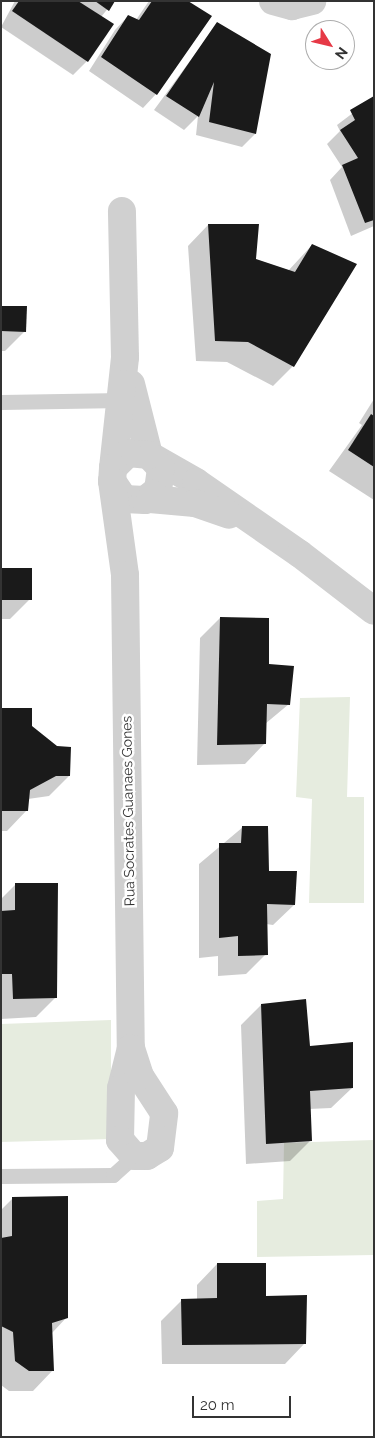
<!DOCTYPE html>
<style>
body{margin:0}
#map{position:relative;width:375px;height:1438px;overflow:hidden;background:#fff;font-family:Raleway,sans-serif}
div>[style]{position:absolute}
.green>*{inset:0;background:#e6ecdf}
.shadow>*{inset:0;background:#0003}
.building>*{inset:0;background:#1a1a1a}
.lane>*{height:15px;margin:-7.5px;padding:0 7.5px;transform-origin:7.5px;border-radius:7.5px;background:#d0d0d0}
.street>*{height:28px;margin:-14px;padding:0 14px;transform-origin:14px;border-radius:14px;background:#d0d0d0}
span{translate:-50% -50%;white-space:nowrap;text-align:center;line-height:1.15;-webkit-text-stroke:5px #fff;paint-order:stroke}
.street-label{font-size:14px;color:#333}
.frame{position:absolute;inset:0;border:2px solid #333;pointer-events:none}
.north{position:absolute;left:305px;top:20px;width:50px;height:50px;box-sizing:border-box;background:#fff;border:1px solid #adadad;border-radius:50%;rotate:126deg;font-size:14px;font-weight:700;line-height:20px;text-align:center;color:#333}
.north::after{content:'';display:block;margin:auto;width:18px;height:22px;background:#e63946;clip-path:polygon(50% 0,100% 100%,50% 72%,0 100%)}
.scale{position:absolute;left:192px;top:1396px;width:99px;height:22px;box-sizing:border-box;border:2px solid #333;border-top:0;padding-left:6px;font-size:15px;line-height:18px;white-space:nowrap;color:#333;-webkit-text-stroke:4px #fff;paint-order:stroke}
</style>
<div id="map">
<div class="green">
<i style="clip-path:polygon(350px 697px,347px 797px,364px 797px,364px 903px,309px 903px,312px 799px,296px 797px,300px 698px)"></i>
<i style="clip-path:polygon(111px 1020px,111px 1139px,1px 1142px,1px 1024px)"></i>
<i style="clip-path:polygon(374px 1140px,374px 1255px,257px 1257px,257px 1201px,283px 1199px,284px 1143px)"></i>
</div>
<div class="shadow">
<i style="clip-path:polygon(15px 1px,114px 1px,101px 17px,87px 61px,73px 75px,1px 27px)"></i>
<i style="clip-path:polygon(149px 1px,186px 1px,156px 94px,143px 108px,89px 71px,115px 30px,128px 16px,136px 20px)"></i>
<i style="clip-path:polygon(217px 24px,255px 134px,242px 147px,196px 135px,198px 116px,184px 130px,154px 110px)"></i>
<i style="clip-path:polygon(374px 97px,374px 226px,351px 236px,330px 180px,342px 167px,327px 144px,340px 131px,337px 125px)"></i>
<i style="clip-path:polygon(208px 225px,255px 260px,288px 271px,312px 245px,293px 366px,273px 386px,227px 362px,196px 361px,188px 246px)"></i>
<i style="clip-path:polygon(1px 307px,25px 331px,5px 351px,1px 351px)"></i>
<i style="clip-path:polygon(374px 399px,374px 500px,329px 471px,362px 425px,359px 423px)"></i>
<i style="clip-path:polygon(1px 569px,30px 599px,10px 619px,1px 619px)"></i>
<i style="clip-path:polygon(220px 618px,268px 665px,289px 704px,265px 724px,265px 743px,245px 764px,197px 765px,200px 638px)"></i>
<i style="clip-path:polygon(1px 709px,69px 776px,49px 796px,28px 799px,27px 810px,7px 831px,1px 831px)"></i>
<i style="clip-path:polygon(243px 827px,268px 872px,294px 905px,273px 925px,266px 924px,266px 954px,246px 974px,218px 976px,218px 956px,199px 958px,199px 864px)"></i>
<i style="clip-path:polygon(15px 885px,56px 997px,36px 1017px,1px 1019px,1px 899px)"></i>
<i style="clip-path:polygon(261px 1005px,352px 1088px,331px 1108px,309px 1109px,310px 1141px,290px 1161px,246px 1164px,241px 1025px)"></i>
<i style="clip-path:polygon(13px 1198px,67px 1317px,52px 1333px,53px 1370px,33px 1391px,9px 1391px,1px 1385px,1px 1210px)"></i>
<i style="clip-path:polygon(217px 1264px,265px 1298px,305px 1343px,285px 1364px,162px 1364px,161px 1321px,182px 1300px,197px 1300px,197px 1285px)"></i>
</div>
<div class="building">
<i style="clip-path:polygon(19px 1px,78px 1px,114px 24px,88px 62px,12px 11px)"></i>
<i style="clip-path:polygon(95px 1px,115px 1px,109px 11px)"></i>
<i style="clip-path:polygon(152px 1px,188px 1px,212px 16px,157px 95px,101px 57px,128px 15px,139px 20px)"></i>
<i style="clip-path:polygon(217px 22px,271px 54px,256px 134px,209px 122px,214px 82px,199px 117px,166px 96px)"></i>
<i style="clip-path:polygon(374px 96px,374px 220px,365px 223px,342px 165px,358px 158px,340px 130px,355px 120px,350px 110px)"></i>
<i style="clip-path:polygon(208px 224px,259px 224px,256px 259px,295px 272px,312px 244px,357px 264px,294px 367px,248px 342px,215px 341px)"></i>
<i style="clip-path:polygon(1px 306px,27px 306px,26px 332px,1px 331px)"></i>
<i style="clip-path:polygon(371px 414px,374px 416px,374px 467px,348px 450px)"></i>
<i style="clip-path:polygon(1px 568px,32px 568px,32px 600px,1px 600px)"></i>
<i style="clip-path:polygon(220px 617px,269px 618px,269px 664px,294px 666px,290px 705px,267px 704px,266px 744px,217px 745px)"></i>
<i style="clip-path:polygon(1px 708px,32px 708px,32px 726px,57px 746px,71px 747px,70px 776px,56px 776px,30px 790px,28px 811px,1px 811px)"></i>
<i style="clip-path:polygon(242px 826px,268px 826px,269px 871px,297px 871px,295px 905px,267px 904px,268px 955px,238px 956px,238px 936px,219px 938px,219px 843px,241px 843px)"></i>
<i style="clip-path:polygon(15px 883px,58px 883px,57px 998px,13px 999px,12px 974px,1px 974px,1px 911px,15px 910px)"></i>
<i style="clip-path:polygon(306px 999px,310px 1046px,353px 1042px,353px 1088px,310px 1091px,312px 1141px,266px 1144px,261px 1004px)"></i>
<i style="clip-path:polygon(68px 1196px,68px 1318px,52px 1323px,54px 1371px,29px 1371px,15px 1361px,13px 1332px,1px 1326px,1px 1238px,12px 1236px,12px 1197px)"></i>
<i style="clip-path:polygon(217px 1263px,266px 1263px,266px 1296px,307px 1295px,306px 1344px,182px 1345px,181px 1299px,217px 1298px)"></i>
</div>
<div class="lane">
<i style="left:1px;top:402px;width:122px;rotate:-0.9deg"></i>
<i style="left:1px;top:1176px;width:112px;rotate:-0.5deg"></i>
<i style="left:113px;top:1175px;width:28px;rotate:-42deg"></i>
</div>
<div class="street">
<i style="left:273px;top:1px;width:20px;rotate:15deg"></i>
<i style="left:292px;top:6px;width:21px;rotate:-14deg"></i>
<i style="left:131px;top:384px;width:73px;rotate:75.8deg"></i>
<i style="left:154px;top:458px;width:48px;rotate:29.7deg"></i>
<i style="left:196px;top:482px;width:126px;rotate:34.7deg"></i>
<i style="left:300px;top:554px;width:93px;rotate:37.6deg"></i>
<i style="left:113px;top:468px;width:112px;rotate:-83.8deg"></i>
<i style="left:125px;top:357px;width:146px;rotate:-91.2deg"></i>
<i style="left:112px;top:481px;width:22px;rotate:56deg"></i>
<i style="left:124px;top:499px;width:21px;rotate:3deg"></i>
<i style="left:145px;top:500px;width:16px;rotate:-38deg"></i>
<i style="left:158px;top:490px;width:22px;rotate:-82deg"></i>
<i style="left:161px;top:468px;width:18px;rotate:-133deg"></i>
<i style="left:149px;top:455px;width:21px;rotate:-175deg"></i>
<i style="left:128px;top:453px;width:21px;rotate:135deg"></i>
<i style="left:113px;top:468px;width:13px;rotate:94deg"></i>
<i style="left:112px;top:481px;width:95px;rotate:82.1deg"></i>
<i style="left:125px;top:575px;width:473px;rotate:89.3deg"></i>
<i style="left:131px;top:1048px;width:41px;rotate:104deg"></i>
<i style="left:121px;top:1088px;width:52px;rotate:91.1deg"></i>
<i style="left:120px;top:1140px;width:21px;rotate:49deg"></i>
<i style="left:134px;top:1156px;width:13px"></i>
<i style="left:147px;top:1156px;width:15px;rotate:-32deg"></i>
<i style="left:160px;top:1148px;width:35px;rotate:-83deg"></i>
<i style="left:164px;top:1113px;width:44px;rotate:-123deg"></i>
<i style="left:140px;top:1076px;width:29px;rotate:-108deg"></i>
<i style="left:150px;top:499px;width:45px;rotate:5.1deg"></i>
<i style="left:195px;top:503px;width:36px;rotate:19deg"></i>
</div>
<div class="street-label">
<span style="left:128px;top:811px;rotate:-91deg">Rua Socrates Guanaes Gones</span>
</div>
<div class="frame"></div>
<div class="north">N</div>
<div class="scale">20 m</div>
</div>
